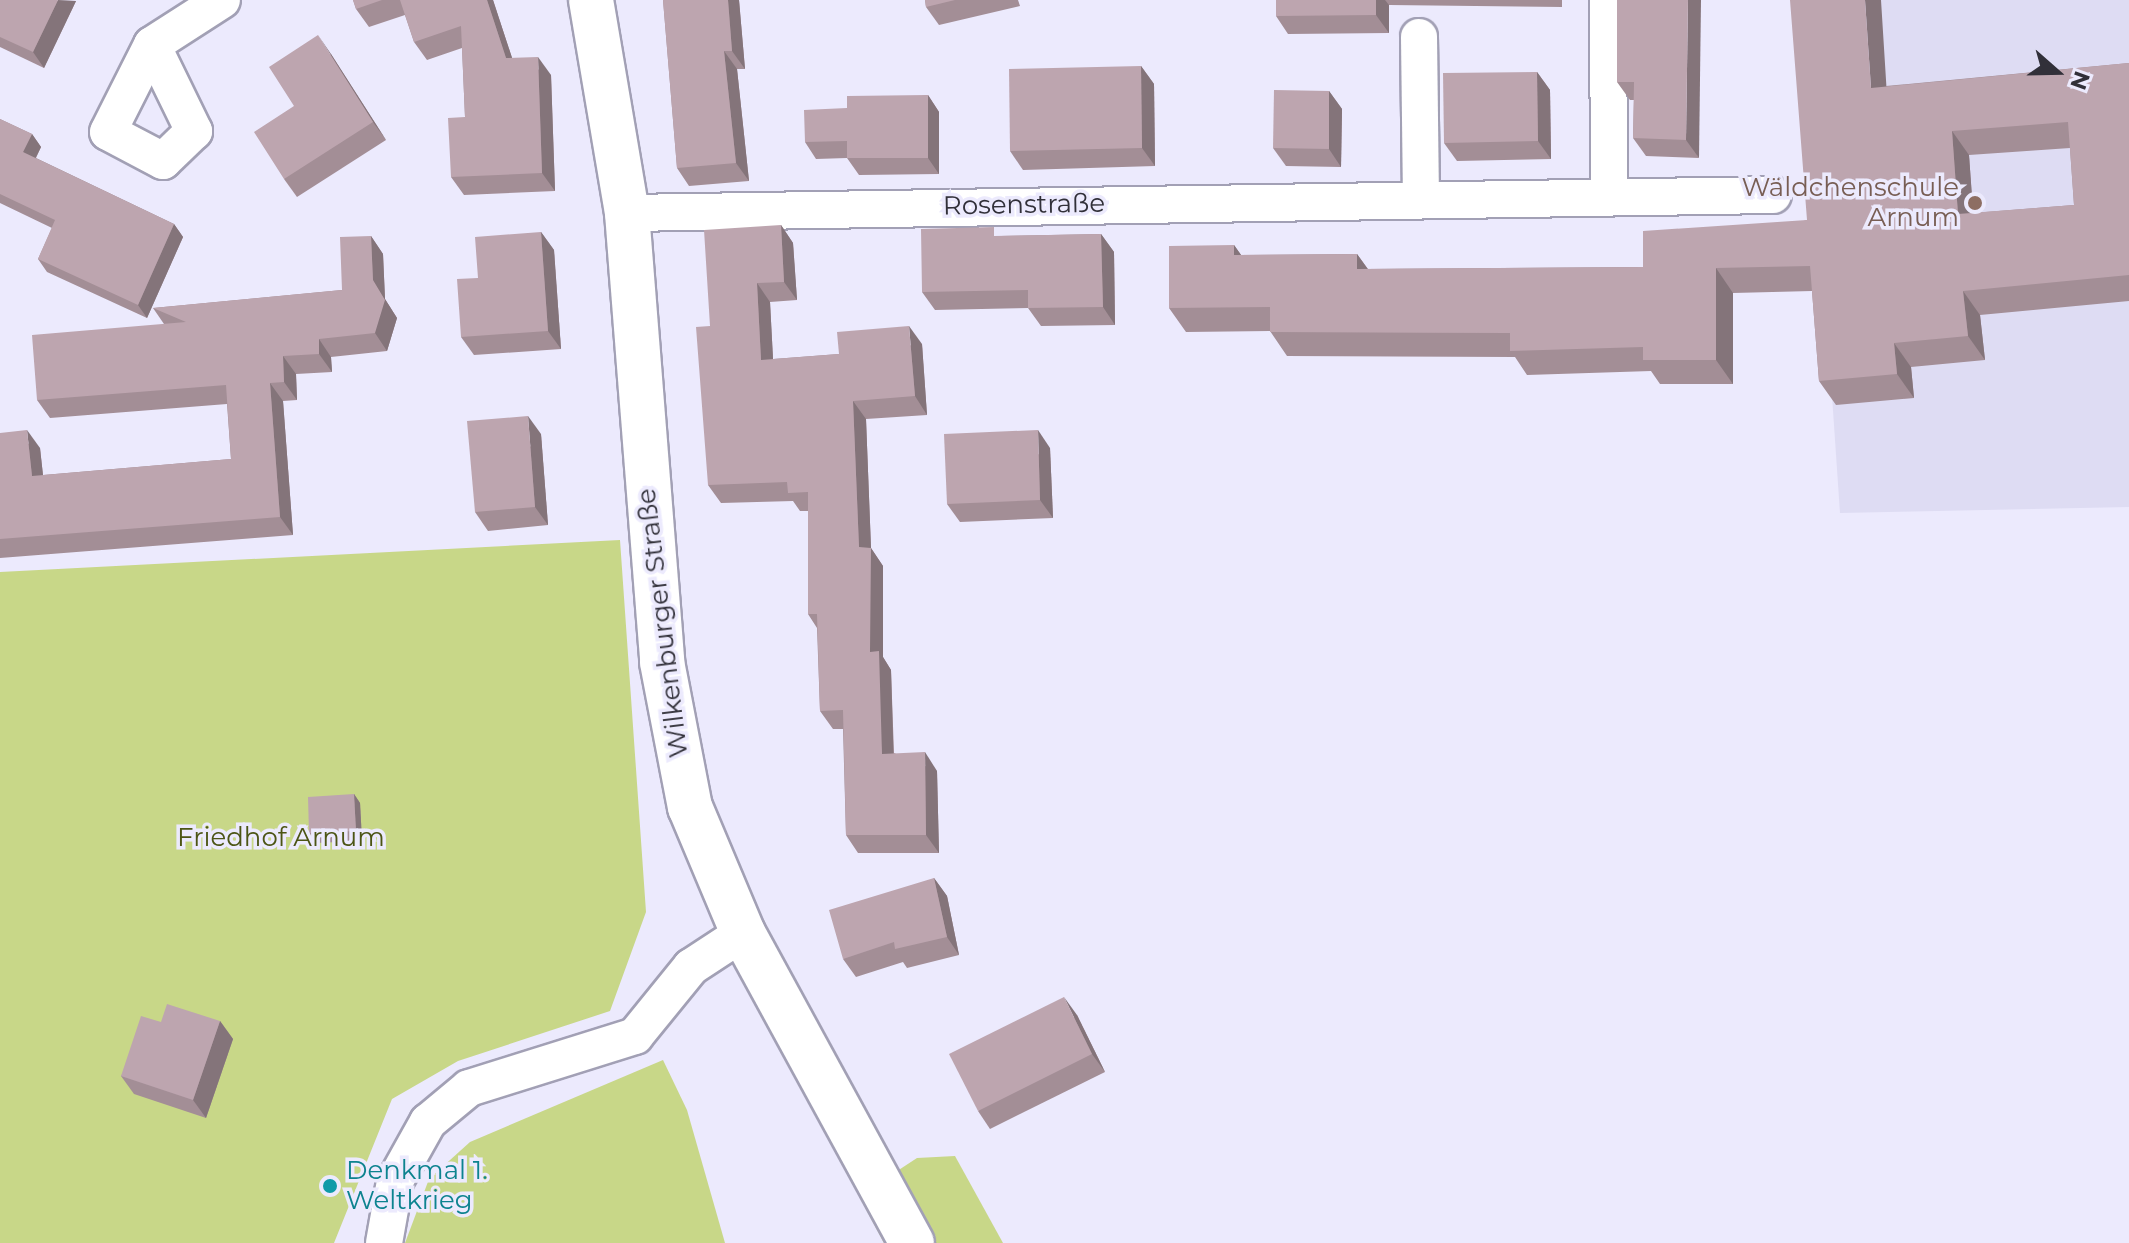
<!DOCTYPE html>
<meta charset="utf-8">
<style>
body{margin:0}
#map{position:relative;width:2129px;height:1243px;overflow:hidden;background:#eceafd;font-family:Montserrat,sans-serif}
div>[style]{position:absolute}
.built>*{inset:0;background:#dedcf3}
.green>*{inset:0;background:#c8d788}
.roads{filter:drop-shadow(2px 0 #a2a0b5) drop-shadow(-2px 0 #a2a0b5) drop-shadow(0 2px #a2a0b5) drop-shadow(0 -2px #a2a0b5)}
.street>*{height:36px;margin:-18px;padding:0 18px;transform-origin:18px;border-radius:18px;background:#fff}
.secondary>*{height:44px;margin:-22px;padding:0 22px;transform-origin:22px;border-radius:22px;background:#fff}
.wall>*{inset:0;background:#a38e96}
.shaded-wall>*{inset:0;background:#84747a}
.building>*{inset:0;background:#bda5af}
.dots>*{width:22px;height:22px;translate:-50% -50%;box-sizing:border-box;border:4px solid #eceafd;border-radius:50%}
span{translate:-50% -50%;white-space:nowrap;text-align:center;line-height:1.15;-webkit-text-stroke:7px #eceafd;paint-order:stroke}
.education-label{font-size:26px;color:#785e54}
.right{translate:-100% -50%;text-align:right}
.street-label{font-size:26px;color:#313039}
.park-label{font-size:26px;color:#4c5515}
.culture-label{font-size:26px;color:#0d838f}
.left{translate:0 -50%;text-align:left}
.north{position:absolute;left:2017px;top:32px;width:80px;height:80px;-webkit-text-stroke:6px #eceafd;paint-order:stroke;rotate:110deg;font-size:22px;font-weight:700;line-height:32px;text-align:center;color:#313039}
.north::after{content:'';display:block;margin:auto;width:28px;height:36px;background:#313039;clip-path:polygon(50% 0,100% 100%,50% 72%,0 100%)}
</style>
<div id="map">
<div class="built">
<i style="clip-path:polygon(1805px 0,2129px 0,2129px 507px,1840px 513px)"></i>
</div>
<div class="green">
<i style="clip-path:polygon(620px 540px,646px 912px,610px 1011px,458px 1061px,392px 1099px,334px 1243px,0 1243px,0 572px)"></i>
<i style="clip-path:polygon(663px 1060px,687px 1110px,725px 1243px,405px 1243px,429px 1179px,470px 1142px)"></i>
<i style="clip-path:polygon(955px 1156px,1003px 1243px,884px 1243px,859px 1196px,917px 1158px)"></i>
</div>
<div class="roads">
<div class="street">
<i style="left:1608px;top:0;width:197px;rotate:89.7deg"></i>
<i style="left:1419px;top:37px;width:161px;rotate:89.3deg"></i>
<i style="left:152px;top:45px;width:96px;rotate:64deg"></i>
<i style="left:194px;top:131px;width:43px;rotate:135.9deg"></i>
<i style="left:163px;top:161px;width:62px;rotate:-152.2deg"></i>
<i style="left:108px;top:132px;width:97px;rotate:-63.2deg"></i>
<i style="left:152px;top:45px;width:83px;rotate:-32.7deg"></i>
<i style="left:627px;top:213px;width:1146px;rotate:-0.9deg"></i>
<i style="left:384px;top:1243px;width:63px;rotate:-79.9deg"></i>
<i style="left:395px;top:1181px;width:68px;rotate:-60.8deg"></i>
<i style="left:428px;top:1122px;width:53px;rotate:-39.7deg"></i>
<i style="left:469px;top:1088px;width:174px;rotate:-17.4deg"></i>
<i style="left:635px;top:1036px;width:89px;rotate:-50.9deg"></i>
<i style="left:691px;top:967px;width:62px;rotate:-33.2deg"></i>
</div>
<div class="secondary">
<i style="left:591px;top:0;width:216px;rotate:80.4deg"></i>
<i style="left:627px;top:213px;width:450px;rotate:85.5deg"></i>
<i style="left:662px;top:662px;width:148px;rotate:79.1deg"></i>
<i style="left:690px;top:807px;width:137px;rotate:67.2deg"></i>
<i style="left:743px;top:933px;width:353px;rotate:61.4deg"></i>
</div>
</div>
<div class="wall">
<i style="clip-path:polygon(0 0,76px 1px,44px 68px,0 47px)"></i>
<i style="clip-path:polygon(353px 0,493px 0,512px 58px,551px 75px,555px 191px,464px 195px,451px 177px,465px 117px,462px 48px,427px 60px,414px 42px,405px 15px,369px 27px,356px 9px)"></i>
<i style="clip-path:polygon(663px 0,739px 0,745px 69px,737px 69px,749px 181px,689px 186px,677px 168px)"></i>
<i style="clip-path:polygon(925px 0,1018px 0,1020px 6px,939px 25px,926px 7px)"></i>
<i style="clip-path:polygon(1276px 0,1562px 0,1562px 7px,1389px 5px,1389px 33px,1288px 34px,1276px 16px)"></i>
<i style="clip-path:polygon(1617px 0,1699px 158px,1646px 156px,1633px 138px,1634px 100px,1630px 100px,1617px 82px)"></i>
<i style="clip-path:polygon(331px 54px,386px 140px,297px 197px,284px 179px,294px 106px)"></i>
<i style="clip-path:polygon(evenodd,2129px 63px,2129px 301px,1980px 315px,1985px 360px,1911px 367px,1914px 398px,1836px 405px,1819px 381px,1812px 291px,1733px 293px,1733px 384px,1660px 384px,1651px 371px,1527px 375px,1515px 357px,1287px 356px,1270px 331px,1186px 332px,1169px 308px,1234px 245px,1241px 255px,1357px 254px,1368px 269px,1643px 267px,1807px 220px,1886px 86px,2129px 63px,2070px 148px,2074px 205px,1973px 213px,1969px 155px,2070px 148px)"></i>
<i style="clip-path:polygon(1141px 66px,1154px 84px,1155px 166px,1023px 170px,1010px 151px)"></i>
<i style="clip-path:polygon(1537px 72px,1550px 90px,1551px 159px,1457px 161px,1444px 143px)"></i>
<i style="clip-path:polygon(1329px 91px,1342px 109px,1341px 167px,1286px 166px,1273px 148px)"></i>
<i style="clip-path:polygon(928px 95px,939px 112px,939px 174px,859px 175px,847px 158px,816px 159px,805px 142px,847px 108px)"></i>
<i style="clip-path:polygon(0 119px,32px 134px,41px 147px,36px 158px,174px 224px,183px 237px,147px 318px,47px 272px,38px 259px,52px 228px,0 203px)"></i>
<i style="clip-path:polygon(781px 225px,793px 243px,797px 300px,770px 302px,773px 359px,839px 354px,922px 344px,927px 415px,866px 419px,871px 548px,883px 566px,883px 657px,891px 670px,894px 753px,937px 771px,939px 853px,858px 853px,846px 835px,843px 729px,833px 729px,820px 711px,817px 628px,808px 614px,808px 511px,800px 511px,793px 501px,721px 503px,708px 485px,710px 326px)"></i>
<i style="clip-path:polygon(541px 232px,554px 250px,561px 349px,474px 355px,461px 337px,478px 278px)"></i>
<i style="clip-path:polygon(1101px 234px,1114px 252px,1115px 325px,1041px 326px,1028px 308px,935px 310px,922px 292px,1000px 236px)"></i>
<i style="clip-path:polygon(371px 236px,383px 254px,385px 299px,397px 318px,387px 351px,331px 357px,332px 372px,296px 374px,297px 400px,283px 401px,293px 535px,0 558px,0 433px,40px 448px,43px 475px,231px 459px,227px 404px,50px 418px,37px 400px,164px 324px,153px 308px,342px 290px)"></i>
<i style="clip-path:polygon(541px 434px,548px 525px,488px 531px,475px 512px)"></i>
<i style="clip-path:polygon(1050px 448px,1053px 518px,960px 522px,947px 504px)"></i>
<i style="clip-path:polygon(354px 794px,360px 803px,362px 841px,316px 843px,309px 833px)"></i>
<i style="clip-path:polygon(934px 878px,947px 896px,959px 955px,907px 968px,903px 962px,856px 977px,843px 959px)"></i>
<i style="clip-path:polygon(1077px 1015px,1105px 1072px,990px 1129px,978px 1111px)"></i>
<i style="clip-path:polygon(220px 1021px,233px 1039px,206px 1118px,134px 1094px,121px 1076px,161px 1022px)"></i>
</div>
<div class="shaded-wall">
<i style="clip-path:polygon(58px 0,76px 1px,44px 68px,33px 52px)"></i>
<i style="clip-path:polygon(487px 0,493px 0,518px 76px,506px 58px)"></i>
<i style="clip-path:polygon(728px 0,739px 0,745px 69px,732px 51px)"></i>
<i style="clip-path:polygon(1376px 0,1385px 0,1389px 5px,1389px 33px,1376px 15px)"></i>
<i style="clip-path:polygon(1688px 0,1701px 0,1699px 158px,1686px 140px)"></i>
<i style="clip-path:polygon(1865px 0,1881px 0,1888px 112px,1871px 88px)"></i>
<i style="clip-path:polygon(318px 35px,331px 54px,386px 140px,373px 122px)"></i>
<i style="clip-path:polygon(724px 51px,737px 69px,749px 181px,736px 163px)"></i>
<i style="clip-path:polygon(538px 57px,551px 75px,555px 191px,542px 173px)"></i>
<i style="clip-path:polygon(1141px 66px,1154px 84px,1155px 166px,1142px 148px)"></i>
<i style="clip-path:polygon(1537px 72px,1550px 90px,1551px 159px,1538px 141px)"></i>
<i style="clip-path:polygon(1329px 91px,1342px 109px,1341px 167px,1329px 149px)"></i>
<i style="clip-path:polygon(928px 95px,939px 112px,939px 174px,928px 158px)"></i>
<i style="clip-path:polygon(1952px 131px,1969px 155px,1975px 238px,1958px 214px)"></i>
<i style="clip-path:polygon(32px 134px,41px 147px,32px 165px,23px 152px)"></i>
<i style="clip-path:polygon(174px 224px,183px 237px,147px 318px,138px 305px)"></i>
<i style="clip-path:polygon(781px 225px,793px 243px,797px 300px,784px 282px)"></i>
<i style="clip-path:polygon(541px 232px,554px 250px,561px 349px,548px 331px)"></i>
<i style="clip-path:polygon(1101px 234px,1114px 252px,1115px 325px,1103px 307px)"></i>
<i style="clip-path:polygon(371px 236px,383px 254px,385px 299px,397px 318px,387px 351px,375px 333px)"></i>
<i style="clip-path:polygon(1234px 245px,1251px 269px,1234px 255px)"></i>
<i style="clip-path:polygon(1357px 254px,1374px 278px,1357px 269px)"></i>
<i style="clip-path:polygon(1716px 268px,1733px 293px,1733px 384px,1716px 360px)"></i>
<i style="clip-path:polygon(757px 283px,770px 302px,774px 378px,761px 360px)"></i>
<i style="clip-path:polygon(1963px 291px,1980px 315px,1985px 360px,1968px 336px)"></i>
<i style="clip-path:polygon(909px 326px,922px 344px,927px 415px,915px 396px)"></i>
<i style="clip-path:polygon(319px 339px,331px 357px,332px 372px,319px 354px)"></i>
<i style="clip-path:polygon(1894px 343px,1911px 367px,1914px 398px,1897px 374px)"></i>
<i style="clip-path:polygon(283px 356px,296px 374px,297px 400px,284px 382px)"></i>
<i style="clip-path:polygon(270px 383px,283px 401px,293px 535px,280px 517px)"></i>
<i style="clip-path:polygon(853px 401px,866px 419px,871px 548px,883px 566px,883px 657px,891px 670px,894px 772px,882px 754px,870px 652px,859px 547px)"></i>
<i style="clip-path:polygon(528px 416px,541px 434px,548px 525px,535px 507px)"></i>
<i style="clip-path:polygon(27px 430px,40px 448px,45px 494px,32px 476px)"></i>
<i style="clip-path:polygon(1038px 430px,1050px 448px,1053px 518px,1040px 500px)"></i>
<i style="clip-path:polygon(925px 752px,937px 771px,939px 853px,926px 835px)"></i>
<i style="clip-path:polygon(354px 794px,360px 803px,362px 841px,356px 831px)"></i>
<i style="clip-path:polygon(934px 878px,947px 896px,959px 955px,947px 937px)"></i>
<i style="clip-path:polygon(1064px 997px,1077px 1015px,1105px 1072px,1092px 1054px)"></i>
<i style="clip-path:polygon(220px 1021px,233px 1039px,206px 1118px,193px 1100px)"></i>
</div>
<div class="building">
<i style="clip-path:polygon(0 0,58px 0,33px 52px,0 37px)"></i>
<i style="clip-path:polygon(353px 0,382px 0,356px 9px)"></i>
<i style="clip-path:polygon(400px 0,487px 0,506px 58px,538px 57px,542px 173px,451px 177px,448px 118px,465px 117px,461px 26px,414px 42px)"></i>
<i style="clip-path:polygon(663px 0,728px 0,732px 51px,724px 51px,736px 163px,677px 168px)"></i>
<i style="clip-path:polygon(925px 0,955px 0,926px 7px)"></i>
<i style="clip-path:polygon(1276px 0,1376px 0,1376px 15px,1276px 16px)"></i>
<i style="clip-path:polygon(1617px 0,1688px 0,1686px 140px,1633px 138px,1634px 82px,1617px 82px)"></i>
<i style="clip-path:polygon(evenodd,1790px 0,1865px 0,1871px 88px,2129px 63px,2129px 275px,1963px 291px,1968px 336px,1894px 343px,1897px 374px,1819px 381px,1810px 266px,1716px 268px,1716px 360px,1643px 360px,1643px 347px,1510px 351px,1510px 333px,1270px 332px,1270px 307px,1169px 308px,1169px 246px,1234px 245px,1234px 255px,1357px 254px,1357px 269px,1643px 267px,1643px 231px,1807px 220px,1790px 0,2068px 122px,2074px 205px,1958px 214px,1952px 131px,2068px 122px)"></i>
<i style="clip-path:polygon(318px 35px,373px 122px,284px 179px,254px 132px,294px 106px,269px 67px)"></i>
<i style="clip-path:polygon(1141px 66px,1142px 148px,1010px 151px,1009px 69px)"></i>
<i style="clip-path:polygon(1537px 72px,1538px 141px,1444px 143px,1443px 73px)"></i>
<i style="clip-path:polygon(1274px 90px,1329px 91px,1329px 149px,1273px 148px)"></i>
<i style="clip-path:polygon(928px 95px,928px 158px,847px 158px,847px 141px,805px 142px,804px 110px,847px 108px,847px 96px)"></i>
<i style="clip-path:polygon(0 119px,32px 134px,23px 152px,174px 224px,138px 305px,38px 259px,55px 220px,0 194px)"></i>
<i style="clip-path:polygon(781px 225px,784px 282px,757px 283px,761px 360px,839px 354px,837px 332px,909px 326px,915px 396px,853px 401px,859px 547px,871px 548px,870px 652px,879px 651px,882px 754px,925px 752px,926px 835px,846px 835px,843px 710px,820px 711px,817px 614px,808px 614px,808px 492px,788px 493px,787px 482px,708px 485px,696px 327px,710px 326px,704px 230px)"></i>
<i style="clip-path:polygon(994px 227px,994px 236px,1101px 234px,1103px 307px,1028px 308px,1028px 290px,922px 292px,921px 229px)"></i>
<i style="clip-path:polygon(541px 232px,548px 331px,461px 337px,457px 279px,478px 278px,475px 237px)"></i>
<i style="clip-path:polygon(371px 236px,373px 280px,385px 300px,375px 333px,319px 339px,319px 354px,283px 356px,284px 382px,270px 383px,280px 517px,0 539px,0 433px,27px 430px,32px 476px,231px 459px,226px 385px,37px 400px,32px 335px,186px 322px,153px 308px,342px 290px,340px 237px)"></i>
<i style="clip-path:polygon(528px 416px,535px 507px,475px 512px,467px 421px)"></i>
<i style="clip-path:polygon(1038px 430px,1040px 500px,947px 504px,944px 434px)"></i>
<i style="clip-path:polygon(354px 794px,356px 831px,309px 833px,308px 797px)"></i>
<i style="clip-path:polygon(934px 878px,947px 937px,895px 949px,894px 942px,843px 959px,829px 910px)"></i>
<i style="clip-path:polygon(1064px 997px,1092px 1054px,978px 1111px,949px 1054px)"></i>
<i style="clip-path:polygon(167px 1004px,220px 1021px,193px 1100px,121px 1076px,141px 1016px,161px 1022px)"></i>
</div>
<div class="dots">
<i style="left:1975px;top:203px;background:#8d6e63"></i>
<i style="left:330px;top:1186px;background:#0f9aa8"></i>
</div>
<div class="education-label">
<span class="right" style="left:1959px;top:203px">Wäldchenschule<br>Arnum</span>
</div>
<div class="street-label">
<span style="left:1024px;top:205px;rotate:-1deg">Rosenstraße</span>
<span style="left:663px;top:623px;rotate:-97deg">Wilkenburger Straße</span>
</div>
<div class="park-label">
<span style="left:281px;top:838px">Friedhof Arnum</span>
</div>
<div class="culture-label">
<span class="left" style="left:346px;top:1186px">Denkmal 1.<br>Weltkrieg</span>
</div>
<div class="north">N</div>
</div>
